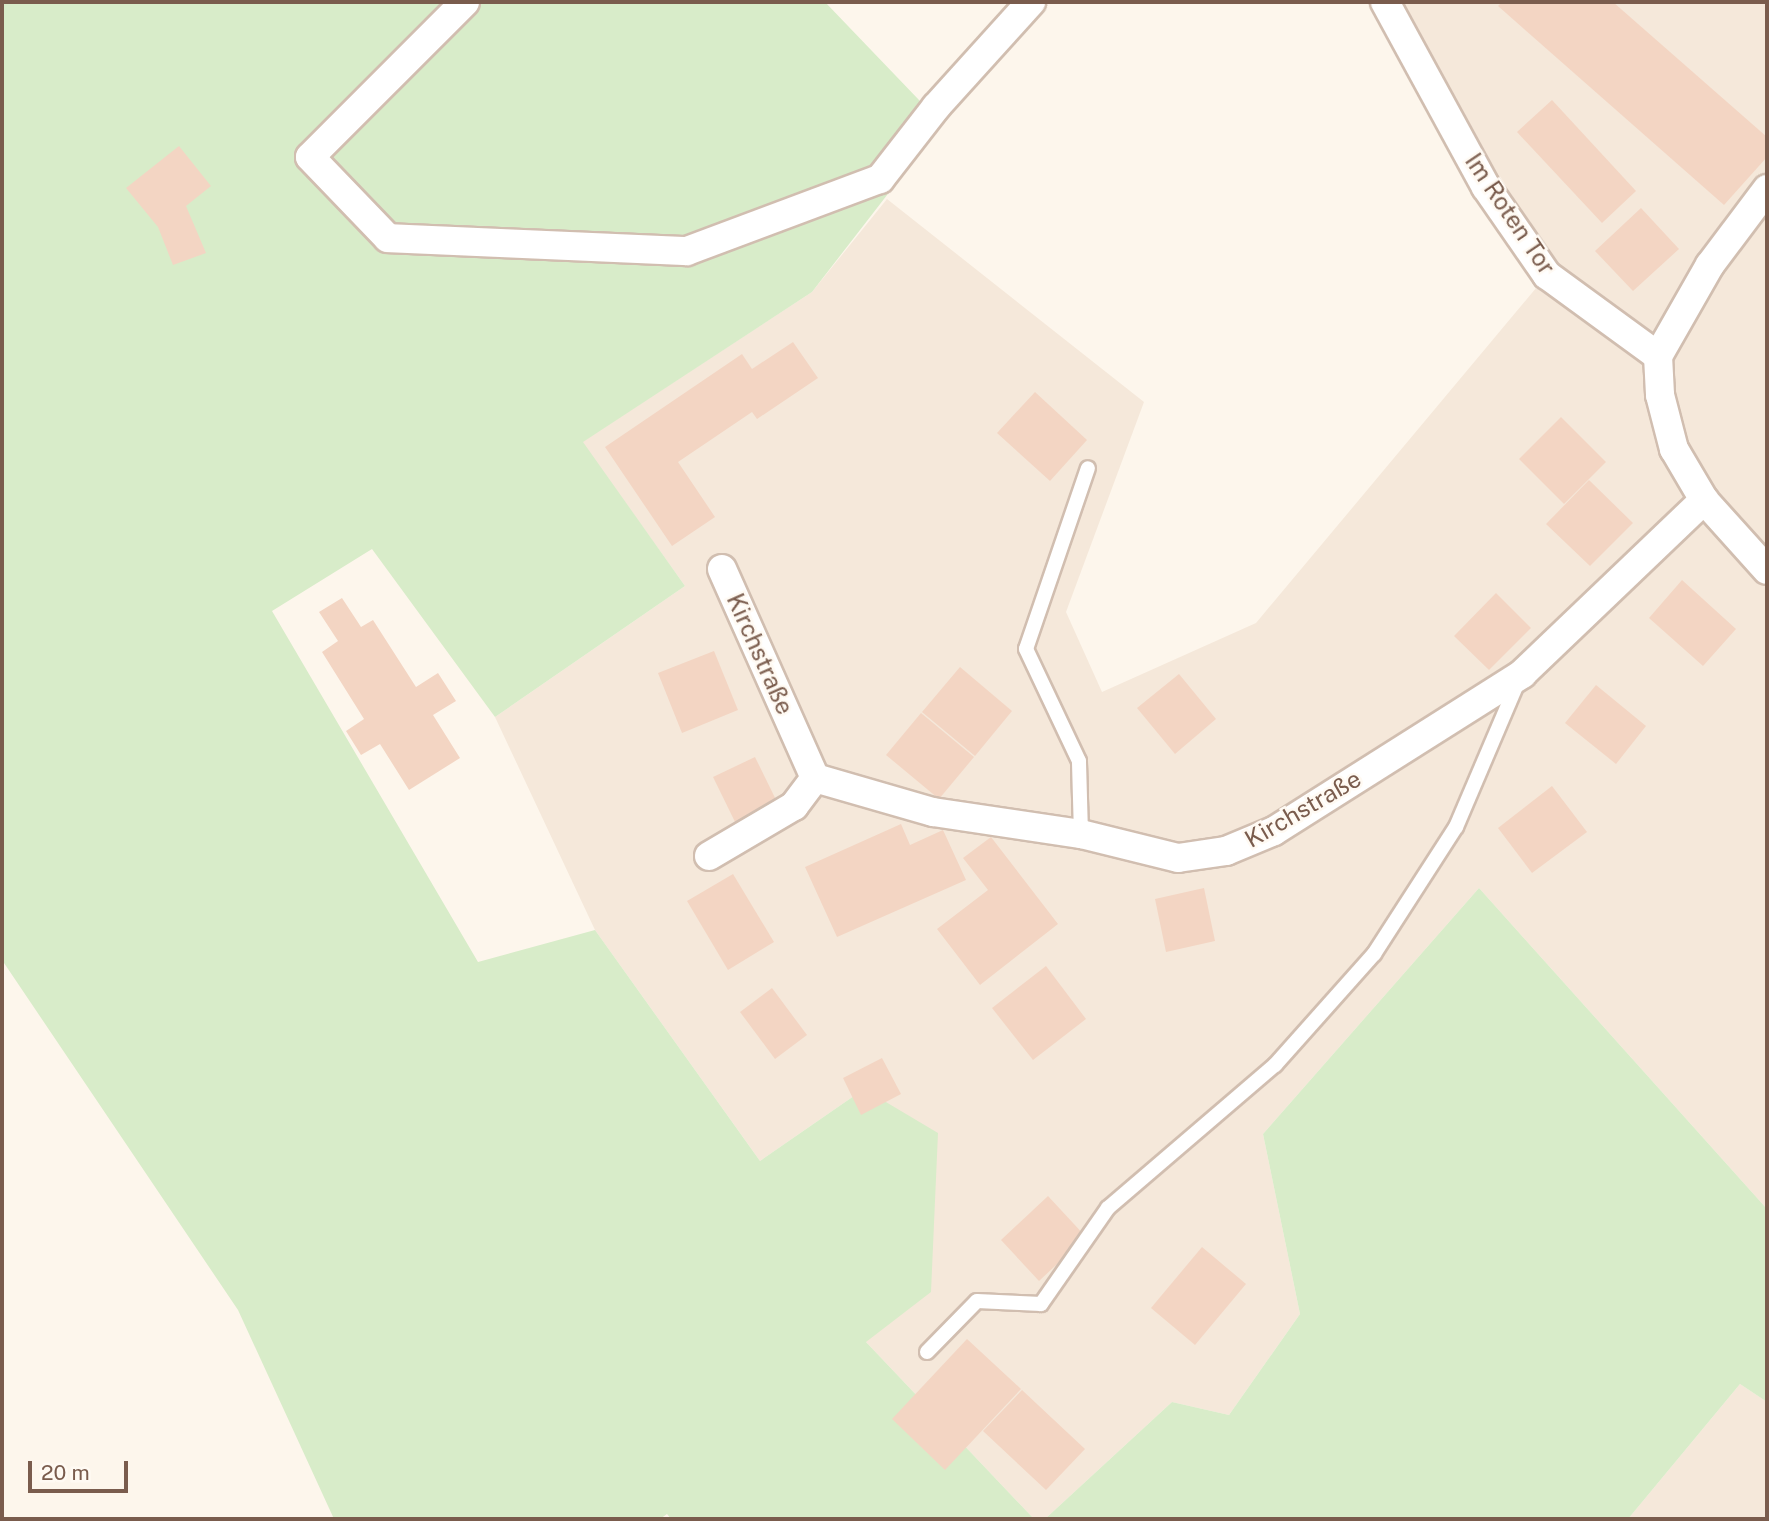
<!DOCTYPE html>
<meta charset="utf-8">
<style>
body{margin:0}
#map{position:relative;width:1769px;height:1521px;overflow:hidden;background:#fdf6ec;font-family:"Public Sans",sans-serif}
div>[style]{position:absolute}
.residential>*{inset:0;background:#f5e8da}
.green>*{inset:0;background:#d8ecc9}
.building>*{inset:0;background:#f3d5c3}
.roads{filter:drop-shadow(2px 0 #d1beb0) drop-shadow(-2px 0 #d1beb0) drop-shadow(0 2px #d1beb0) drop-shadow(0 -2px #d1beb0)}
.service>*{height:14px;margin:-7px;padding:0 7px;transform-origin:7px;border-radius:7px;background:#fff}
.minor>*{height:28px;margin:-14px;padding:0 14px;transform-origin:14px;border-radius:14px;background:#fff}
span{translate:-50% -50%;white-space:nowrap;text-align:center;line-height:1.15;-webkit-text-stroke:5px #fffaf3;paint-order:stroke}
.street-label{font-size:24px;color:#7a5c4d}
.frame{position:absolute;inset:0;border:4px solid #7a5c4d;pointer-events:none}
.scale{position:absolute;left:28px;top:1461px;width:100px;height:32px;box-sizing:border-box;border:4px solid #7a5c4d;border-top:0;padding-left:9px;font-size:21px;line-height:24px;white-space:nowrap;color:#7a5c4d;-webkit-text-stroke:5px #fffaf3;paint-order:stroke}
</style>
<div id="map">
<div class="residential">
<i style="clip-path:polygon(1385px 2px,1767px 2px,1767px 1209px,1479px 888px,1263px 1134px,1300px 1314px,1229px 1415px,1172px 1402px,1045px 1519px,1034px 1519px,866px 1342px,864px 1089px,760px 1161px,595px 930px,495px 717px,685px 586px,582px 442px,812px 292px,887px 199px,1144px 402px,1066px 612px,1102px 692px,1256px 623px,1547px 275px)"></i>
<i style="clip-path:polygon(1740px 1384px,1767px 1402px,1767px 1519px,1628px 1519px)"></i>
</div>
<div class="green">
<i style="clip-path:polygon(2px 2px,825px 2px,942px 124px,812px 292px,583px 442px,685px 586px,495px 717px,372px 549px,272px 611px,478px 962px,595px 930px,760px 1161px,864px 1089px,938px 1133px,931px 1292px,866px 1342px,1034px 1519px,671px 1519px,667px 1514px,660px 1519px,334px 1519px,238px 1310px,2px 960px)"></i>
<i style="clip-path:polygon(1479px 888px,1767px 1209px,1767px 1402px,1740px 1384px,1628px 1519px,1045px 1519px,1172px 1402px,1229px 1415px,1300px 1314px,1263px 1134px)"></i>
</div>
<div class="building">
<i style="clip-path:polygon(1502px 2px,1613px 2px,1767px 137px,1767px 157px,1724px 205px,1498px 6px)"></i>
<i style="clip-path:polygon(1552px 100px,1636px 191px,1602px 223px,1517px 132px)"></i>
<i style="clip-path:polygon(179px 146px,211px 186px,186px 206px,206px 253px,173px 265px,158px 227px,126px 188px)"></i>
<i style="clip-path:polygon(1641px 208px,1679px 249px,1633px 291px,1595px 251px)"></i>
<i style="clip-path:polygon(793px 342px,818px 378px,757px 419px,752px 412px,678px 462px,715px 517px,672px 546px,605px 447px,742px 354px,752px 369px)"></i>
<i style="clip-path:polygon(1035px 392px,1087px 440px,1050px 481px,997px 433px)"></i>
<i style="clip-path:polygon(1561px 417px,1606px 462px,1564px 504px,1519px 459px)"></i>
<i style="clip-path:polygon(1589px 480px,1633px 523px,1590px 566px,1546px 524px)"></i>
<i style="clip-path:polygon(1682px 580px,1736px 629px,1703px 666px,1649px 618px)"></i>
<i style="clip-path:polygon(1496px 593px,1531px 628px,1489px 670px,1454px 636px)"></i>
<i style="clip-path:polygon(342px 598px,361px 627px,373px 620px,416px 687px,438px 673px,456px 701px,433px 715px,460px 758px,409px 790px,380px 744px,361px 755px,346px 731px,364px 719px,322px 652px,338px 641px,319px 612px)"></i>
<i style="clip-path:polygon(714px 651px,738px 710px,682px 733px,658px 673px)"></i>
<i style="clip-path:polygon(960px 667px,1012px 711px,975px 756px,922px 712px)"></i>
<i style="clip-path:polygon(1179px 674px,1216px 719px,1175px 754px,1137px 708px)"></i>
<i style="clip-path:polygon(1596px 685px,1646px 726px,1616px 764px,1565px 723px)"></i>
<i style="clip-path:polygon(921px 713px,974px 757px,939px 799px,886px 755px)"></i>
<i style="clip-path:polygon(755px 757px,780px 808px,738px 828px,713px 777px)"></i>
<i style="clip-path:polygon(1552px 786px,1587px 832px,1532px 873px,1498px 828px)"></i>
<i style="clip-path:polygon(901px 824px,910px 845px,943px 830px,966px 880px,837px 937px,805px 867px)"></i>
<i style="clip-path:polygon(991px 837px,1058px 924px,980px 985px,937px 929px,988px 890px,963px 858px)"></i>
<i style="clip-path:polygon(733px 874px,774px 942px,728px 970px,687px 901px)"></i>
<i style="clip-path:polygon(1204px 888px,1215px 941px,1166px 952px,1155px 899px)"></i>
<i style="clip-path:polygon(1046px 966px,1086px 1019px,1033px 1060px,992px 1008px)"></i>
<i style="clip-path:polygon(772px 988px,807px 1035px,775px 1059px,740px 1012px)"></i>
<i style="clip-path:polygon(882px 1058px,901px 1094px,861px 1115px,843px 1078px)"></i>
<i style="clip-path:polygon(1048px 1196px,1086px 1237px,1039px 1281px,1001px 1240px)"></i>
<i style="clip-path:polygon(1202px 1247px,1246px 1284px,1195px 1345px,1151px 1308px)"></i>
<i style="clip-path:polygon(967px 1339px,1021px 1389px,945px 1470px,892px 1419px)"></i>
<i style="clip-path:polygon(1022px 1390px,1085px 1449px,1046px 1490px,983px 1431px)"></i>
</div>
<div class="roads">
<div class="service">
<i style="left:1081px;top:834px;width:73px;rotate:-91.6deg"></i>
<i style="left:1079px;top:761px;width:124px;rotate:-115.3deg"></i>
<i style="left:1026px;top:649px;width:191px;rotate:-71.1deg"></i>
<i style="left:927px;top:1352px;width:71px;rotate:-45.6deg"></i>
<i style="left:977px;top:1301px;width:64px;rotate:2.7deg"></i>
<i style="left:1041px;top:1304px;width:117px;rotate:-55.1deg"></i>
<i style="left:1108px;top:1208px;width:220px;rotate:-40.6deg"></i>
<i style="left:1275px;top:1065px;width:149px;rotate:-48.3deg"></i>
<i style="left:1374px;top:954px;width:151px;rotate:-57.2deg"></i>
<i style="left:1456px;top:827px;width:161px;rotate:-66.9deg"></i>
</div>
<div class="minor">
<i style="left:465px;top:2px;width:219px;rotate:135deg"></i>
<i style="left:310px;top:157px;width:112px;rotate:46.1deg"></i>
<i style="left:388px;top:238px;width:299px;rotate:2.5deg"></i>
<i style="left:687px;top:251px;width:206px;rotate:-20.5deg"></i>
<i style="left:880px;top:179px;width:91px;rotate:-52.1deg"></i>
<i style="left:936px;top:107px;width:142px;rotate:-47.9deg"></i>
<i style="left:1385px;top:2px;width:211px;rotate:61.4deg"></i>
<i style="left:1486px;top:187px;width:107px;rotate:55.3deg"></i>
<i style="left:1547px;top:275px;width:137px;rotate:36.1deg"></i>
<i style="left:1658px;top:356px;width:39px;rotate:87deg"></i>
<i style="left:1660px;top:395px;width:56px;rotate:75.5deg"></i>
<i style="left:1674px;top:449px;width:59px;rotate:59.5deg"></i>
<i style="left:1704px;top:500px;width:94px;rotate:48deg"></i>
<i style="left:1658px;top:356px;width:105px;rotate:-60.3deg"></i>
<i style="left:1710px;top:265px;width:95px;rotate:-53.1deg"></i>
<i style="left:722px;top:569px;width:229px;rotate:66deg"></i>
<i style="left:709px;top:856px;width:99px;rotate:-30.5deg"></i>
<i style="left:794px;top:806px;width:35px;rotate:-53deg"></i>
<i style="left:815px;top:778px;width:123px;rotate:16.1deg"></i>
<i style="left:933px;top:812px;width:150px;rotate:8.5deg"></i>
<i style="left:1081px;top:834px;width:100px;rotate:13.9deg"></i>
<i style="left:1178px;top:858px;width:49px;rotate:-8.3deg"></i>
<i style="left:1226px;top:851px;width:52px;rotate:-22.6deg"></i>
<i style="left:1274px;top:831px;width:294px;rotate:-32.3deg"></i>
<i style="left:1522px;top:674px;width:252px;rotate:-43.7deg"></i>
</div>
</div>
<div class="street-label">
<span style="left:1510px;top:214px;rotate:56deg">Im Roten Tor</span>
<span style="left:760px;top:654px;rotate:66deg">Kirchstraße</span>
<span style="left:1303px;top:809px;rotate:-30deg">Kirchstraße</span>
</div>
<div class="frame"></div>
<div class="scale">20 m</div>
</div>
